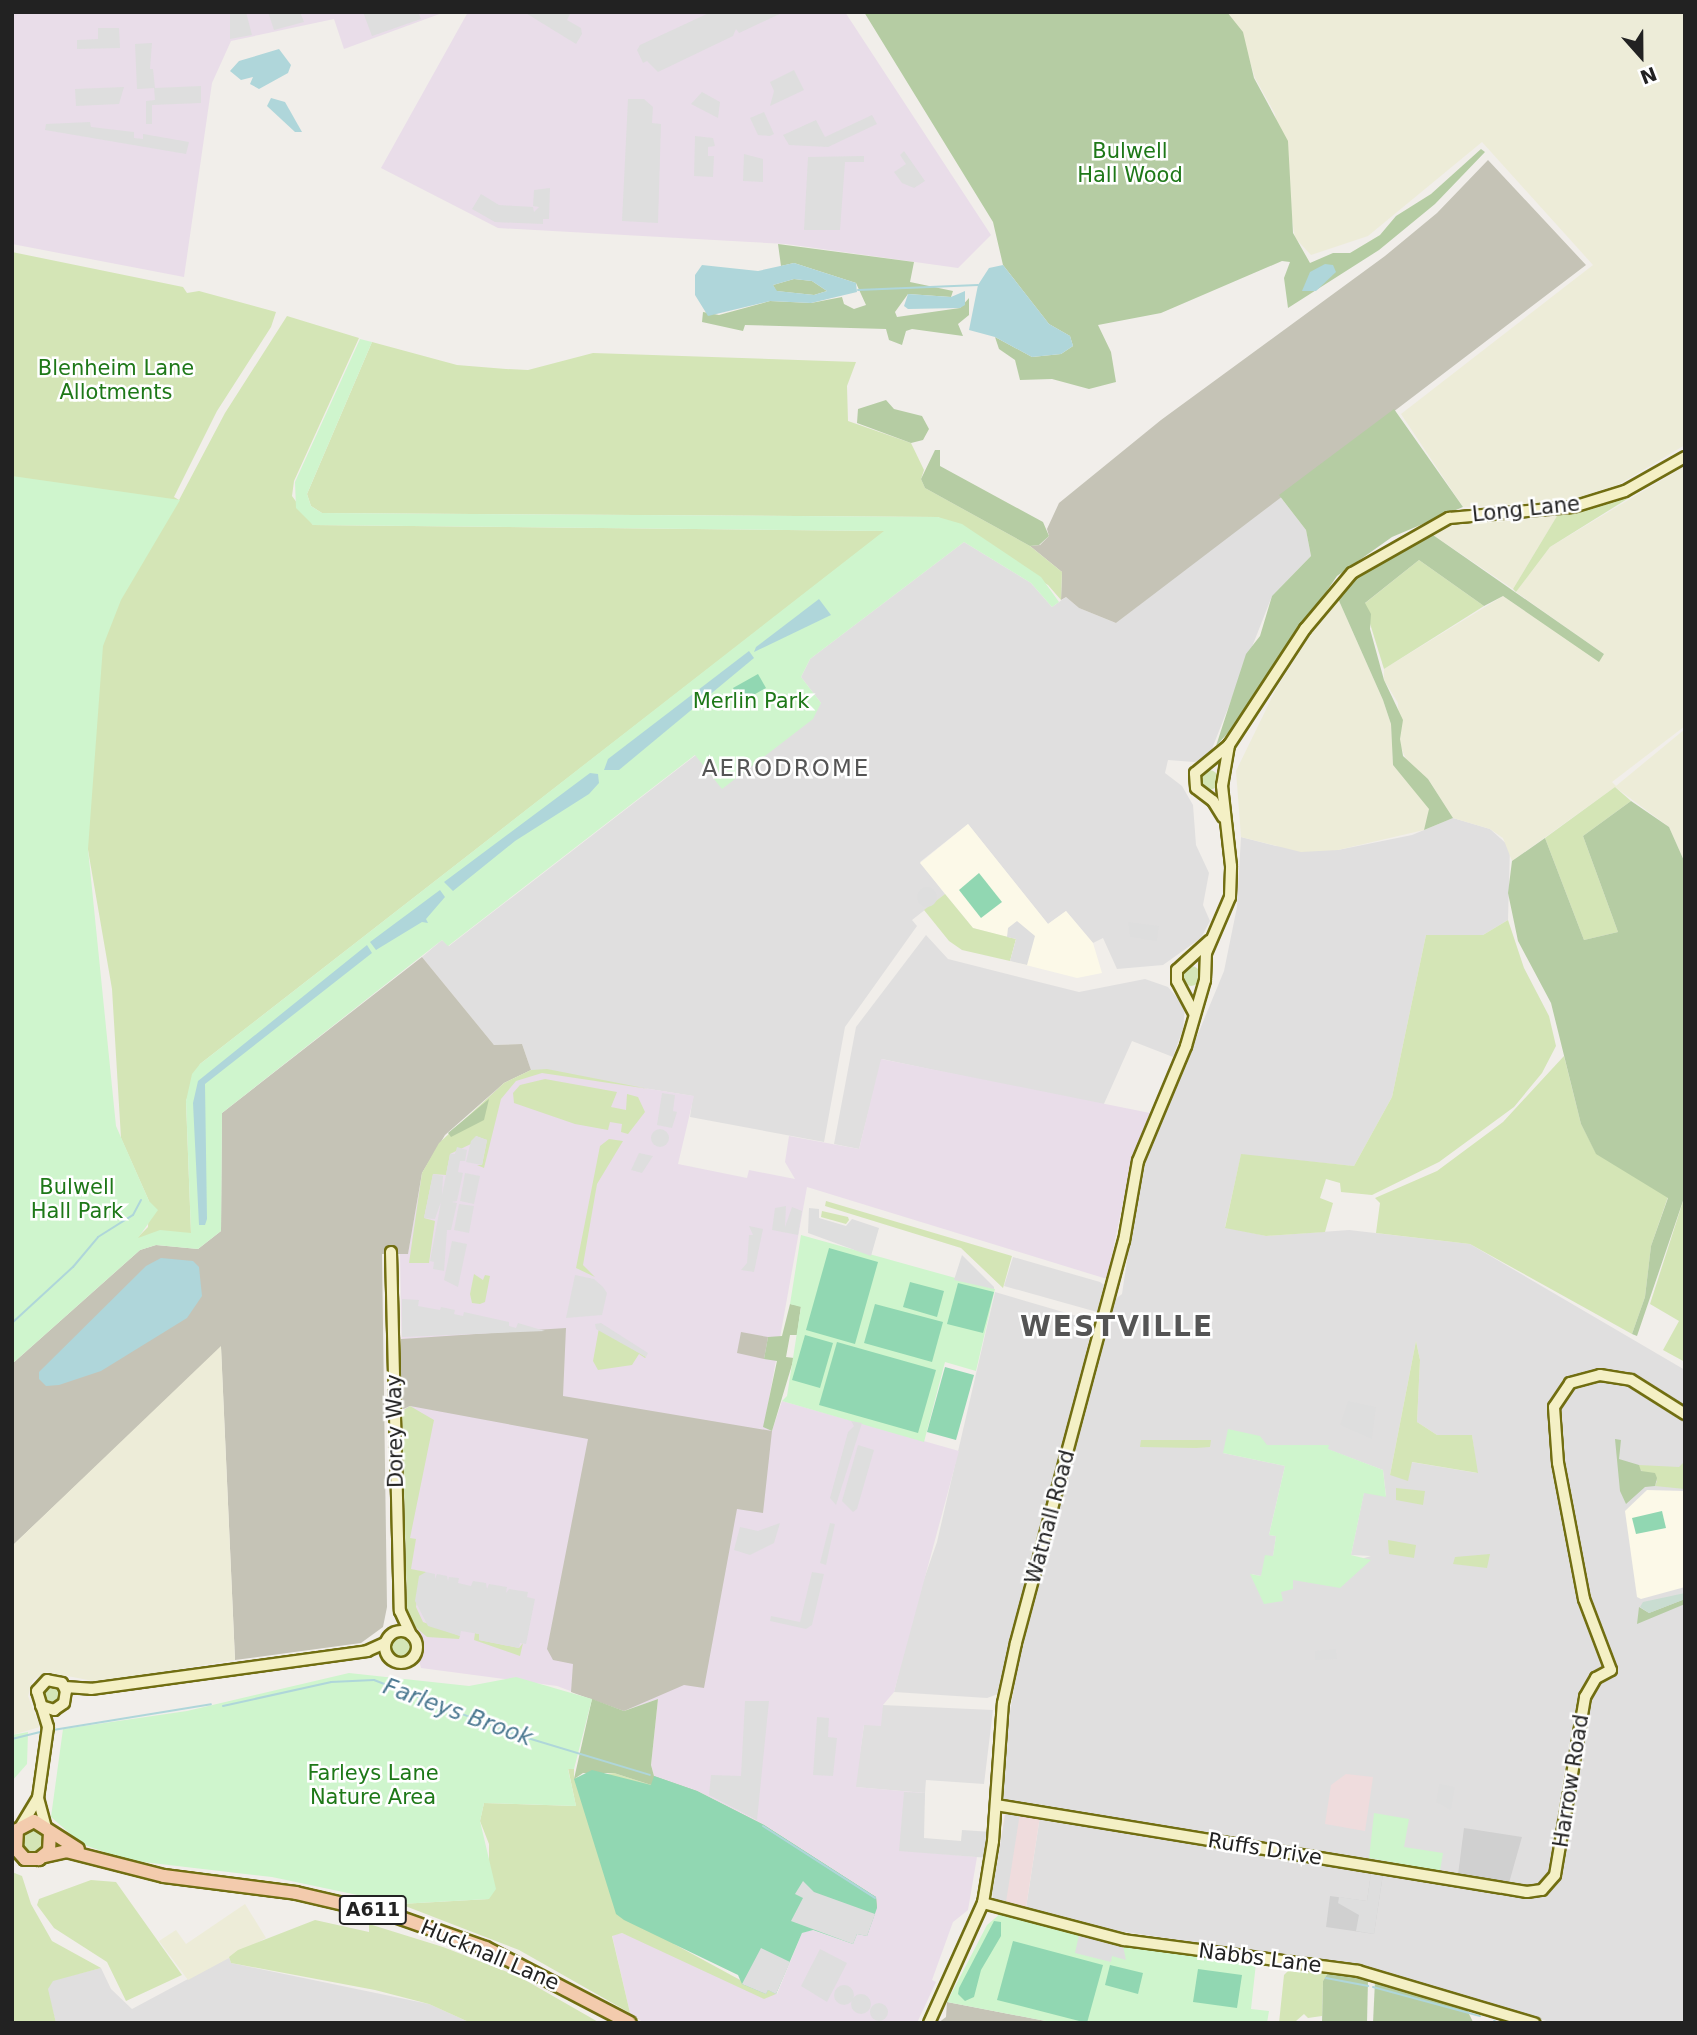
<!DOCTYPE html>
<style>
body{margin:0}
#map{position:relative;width:1697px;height:2035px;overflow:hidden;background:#f1eeea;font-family:"DejaVu Sans",sans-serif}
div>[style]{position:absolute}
.residential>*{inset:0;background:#e0dfdf}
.commercial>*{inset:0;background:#efdcdd}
.industrial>*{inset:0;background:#e9dde9}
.education>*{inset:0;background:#fcf9e8}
.religious>*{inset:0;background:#d0d0d0}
.construction>*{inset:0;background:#c5c3b6}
.farmland>*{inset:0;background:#edecd8}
.grass>*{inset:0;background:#d4e5b6}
.round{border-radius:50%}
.forest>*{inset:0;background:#b5cca3}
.wetland>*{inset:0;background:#c9ddd1}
.park>*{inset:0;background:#cff5cd}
.pitch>*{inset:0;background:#91d7b2}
.parking>*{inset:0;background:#dedede}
.water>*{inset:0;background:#afd6da}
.stream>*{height:2px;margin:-1px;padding:0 1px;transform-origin:1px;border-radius:1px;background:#afd6da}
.roads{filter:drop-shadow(2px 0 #716e11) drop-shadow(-2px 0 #716e11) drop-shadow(0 2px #716e11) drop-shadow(0 -2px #716e11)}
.secondary>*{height:10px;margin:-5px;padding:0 5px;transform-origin:5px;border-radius:5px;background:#f4f0c5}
.secondary>.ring{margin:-5px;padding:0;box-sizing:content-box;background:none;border:10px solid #f4f0c5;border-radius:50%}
.primary>*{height:12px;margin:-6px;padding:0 6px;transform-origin:6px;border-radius:6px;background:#f3cbad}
span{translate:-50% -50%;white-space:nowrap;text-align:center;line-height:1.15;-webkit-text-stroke:5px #fff;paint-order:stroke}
.shield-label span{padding:2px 5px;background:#fff;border:2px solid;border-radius:5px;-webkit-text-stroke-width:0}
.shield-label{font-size:19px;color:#222;font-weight:700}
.park-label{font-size:21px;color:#1e7818}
.street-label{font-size:21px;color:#222}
.neighbourhood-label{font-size:23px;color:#555;letter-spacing:2px}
.water-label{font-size:23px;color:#4c7991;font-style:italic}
.district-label{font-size:28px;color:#555;font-weight:700;letter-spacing:2px}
.frame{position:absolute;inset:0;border:14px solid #222;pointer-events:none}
.north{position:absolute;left:1606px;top:21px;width:70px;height:70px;-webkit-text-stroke:5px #fff;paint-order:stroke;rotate:159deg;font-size:19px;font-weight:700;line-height:28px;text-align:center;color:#222}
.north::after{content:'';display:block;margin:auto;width:24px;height:32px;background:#222;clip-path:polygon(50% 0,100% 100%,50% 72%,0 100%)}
</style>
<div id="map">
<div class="residential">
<i style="clip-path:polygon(1279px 495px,1306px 530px,1311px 556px,1272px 596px,1208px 759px,1194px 762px,1168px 760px,1165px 773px,1182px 786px,1193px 805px,1196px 845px,1209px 873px,1203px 905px,1210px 921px,1201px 938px,1163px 965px,1117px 969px,1103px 938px,1093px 943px,1066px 911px,1048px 924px,968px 824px,920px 862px,945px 894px,912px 920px,917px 926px,845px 1027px,824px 1142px,690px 1117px,693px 1096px,531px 1070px,522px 1044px,494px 1045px,422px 957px,442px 940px,449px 946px,696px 755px,723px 788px,821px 703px,801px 677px,810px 659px,964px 542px,1031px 583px,1052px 607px,1066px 597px,1079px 608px,1116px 623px)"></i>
<i style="clip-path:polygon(evenodd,1453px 818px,1490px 829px,1510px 847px,1508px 920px,1483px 935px,1426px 935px,1392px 1097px,1354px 1166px,1241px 1155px,1225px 1227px,1266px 1236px,1349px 1230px,1470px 1244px,1685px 1370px,1685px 2023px,1553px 2023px,1374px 1969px,1112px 1930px,1026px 1908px,1040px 1816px,1006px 1811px,1008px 1801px,1003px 1798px,1005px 1741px,1019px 1659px,1114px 1300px,1122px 1294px,1140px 1174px,1224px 971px,1237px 907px,1241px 837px,1276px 846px,1338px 850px,1412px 835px,1453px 818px,1416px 1341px,1420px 1360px,1417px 1422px,1437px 1435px,1472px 1435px,1477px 1473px,1411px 1462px,1390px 1475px,1416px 1341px,1453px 818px,1267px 1445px,1328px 1445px,1327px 1449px,1383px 1470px,1386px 1496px,1364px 1492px,1351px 1555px,1371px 1556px,1292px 1580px,1281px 1591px,1251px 1574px,1261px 1576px,1273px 1557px,1276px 1536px,1269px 1535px,1285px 1466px,1223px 1453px,1267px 1445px)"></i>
<i style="clip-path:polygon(926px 935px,948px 959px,1079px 992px,1145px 979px,1168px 987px,1185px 1007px,1183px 1029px,1173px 1057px,1132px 1041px,1103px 1106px,882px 1059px,859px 1149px,834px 1144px,856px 1027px)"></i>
<i style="clip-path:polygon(1013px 1257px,1100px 1282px,1104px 1285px,1097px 1312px,1004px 1286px)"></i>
<i style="clip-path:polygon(995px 1292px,1094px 1321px,1069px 1419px,998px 1694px,987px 1698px,894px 1692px,916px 1602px,937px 1542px)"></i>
<i style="clip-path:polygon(882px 1705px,993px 1710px,984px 1784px,926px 1780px,925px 1793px,855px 1787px,864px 1725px)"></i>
<i style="clip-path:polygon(229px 1957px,231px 1963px,429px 2004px,471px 2023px,56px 2023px,47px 1989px,53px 1980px,101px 1968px,111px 1989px,132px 2009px)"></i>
</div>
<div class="commercial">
<i style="clip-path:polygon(1346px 1774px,1373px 1777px,1365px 1831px,1325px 1824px,1331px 1785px)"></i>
<i style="clip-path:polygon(1005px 1812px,1040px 1816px,1026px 1908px,993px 1898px)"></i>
</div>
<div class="industrial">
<i style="clip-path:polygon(12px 12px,445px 12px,344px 49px,334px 19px,231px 41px,212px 83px,184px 277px,12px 244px)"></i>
<i style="clip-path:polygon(468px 12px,845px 12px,991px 235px,958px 268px,786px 244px,498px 228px,381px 168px)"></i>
<i style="clip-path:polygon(881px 1059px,1150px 1113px,1132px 1159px,1107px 1279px,807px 1187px,764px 1427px,772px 1431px,782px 1401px,959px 1451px,894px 1692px,883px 1705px,881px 1726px,864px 1725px,856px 1787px,925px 1793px,921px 1852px,977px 1857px,968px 1910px,953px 1922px,932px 1980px,936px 1982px,917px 2023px,644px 2023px,630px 2013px,612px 1935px,622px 1933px,777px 1994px,802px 1933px,812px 1930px,853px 1944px,857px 1934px,867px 1936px,876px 1897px,764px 1825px,697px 1791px,654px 1776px,651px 1765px,658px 1699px,624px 1711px,557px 1686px,421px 1668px,406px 1607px,400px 1253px,408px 1253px,422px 1173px,497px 1088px,531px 1070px,694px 1096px,678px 1164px,747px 1178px,749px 1170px,795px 1179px,785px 1162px,789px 1136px,859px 1149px)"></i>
</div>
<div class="education">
<i style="clip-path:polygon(968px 824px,1048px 924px,1066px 911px,1093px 943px,1102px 973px,1077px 978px,1010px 961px,1015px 939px,973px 928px,920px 863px)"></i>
<i style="clip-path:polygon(1647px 1490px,1685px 1491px,1685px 1587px,1641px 1599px,1637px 1597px,1625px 1511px)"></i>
</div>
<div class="religious">
<i style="clip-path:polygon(1464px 1828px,1522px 1837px,1509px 1883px,1458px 1875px)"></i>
<i style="clip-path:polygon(1371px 1873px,1383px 1874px,1374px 1934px,1326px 1927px,1330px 1896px,1367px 1901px)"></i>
</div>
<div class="construction">
<i style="clip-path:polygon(1488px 160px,1586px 265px,1116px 623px,1079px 608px,1066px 597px,1061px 600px,1062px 572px,1030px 546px,1040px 545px,1049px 536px,1047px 529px,1059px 503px,1161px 420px,1385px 256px,1437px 213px)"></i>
<i style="clip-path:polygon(422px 957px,494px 1045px,522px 1044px,531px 1070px,504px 1083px,445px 1135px,422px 1173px,408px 1254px,382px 1254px,387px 1607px,383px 1627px,361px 1643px,235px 1660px,221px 1348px,12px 1546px,12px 1364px,140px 1250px,156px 1245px,198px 1249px,221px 1231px,222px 1113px)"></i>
<i style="clip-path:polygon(566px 1328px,563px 1396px,772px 1431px,763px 1513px,737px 1509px,704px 1688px,684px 1685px,624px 1711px,571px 1692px,573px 1664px,553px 1660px,547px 1649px,588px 1439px,410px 1406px,401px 1410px,401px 1339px)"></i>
<i style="clip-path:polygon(741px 1332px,768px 1337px,764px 1359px,737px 1353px)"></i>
<i style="clip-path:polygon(947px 2002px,1056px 2023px,938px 2023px,946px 2017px)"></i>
</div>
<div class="farmland">
<i style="clip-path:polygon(1227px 12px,1685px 12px,1685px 445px,1608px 491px,1553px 503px,1463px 507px,1401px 414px,1593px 265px,1482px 142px,1368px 236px,1311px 255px,1295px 238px,1275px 114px,1255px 78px,1241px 32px)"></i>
<i style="clip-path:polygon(1685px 466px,1685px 726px,1612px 782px,1616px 786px,1685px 729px,1685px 863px,1669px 827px,1615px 787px,1512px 861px,1503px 838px,1490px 829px,1453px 818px,1428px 779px,1408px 764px,1400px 745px,1398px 703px,1384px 680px,1384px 669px,1503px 596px,1599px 661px,1604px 654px,1516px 592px,1550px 547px)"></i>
<i style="clip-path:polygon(1557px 516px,1513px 589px,1433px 535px,1465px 518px,1508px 521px)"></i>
<i style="clip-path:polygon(1336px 594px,1383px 700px,1391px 724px,1393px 765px,1430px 809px,1424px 830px,1338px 850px,1301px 852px,1241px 837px,1236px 771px,1276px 689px)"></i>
<i style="clip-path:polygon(221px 1346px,235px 1660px,98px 1682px,47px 1672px,33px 1680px,28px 1696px,40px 1727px,12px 1735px,12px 1546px)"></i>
<i style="clip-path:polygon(245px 1904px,266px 1938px,188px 1980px,159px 1941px,176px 1930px,186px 1944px)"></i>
</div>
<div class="grass">
<i style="clip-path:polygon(12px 252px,183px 287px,187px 293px,199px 291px,276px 312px,271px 327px,217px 411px,174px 497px,179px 500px,225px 413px,287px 316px,359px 338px,294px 481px,292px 496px,313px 525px,885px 531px,200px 1064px,186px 1101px,191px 1233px,136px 1239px,148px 1227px,149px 1201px,121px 1138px,112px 989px,88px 850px,12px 874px)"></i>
<i style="clip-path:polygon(372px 342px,457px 365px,506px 369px,528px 370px,593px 353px,856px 362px,847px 386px,848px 421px,911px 443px,924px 470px,921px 479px,925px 488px,1030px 546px,1062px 572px,1061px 600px,1048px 585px,938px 517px,322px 513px,311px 506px,307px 494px)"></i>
<i style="clip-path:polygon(1685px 463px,1550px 547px,1516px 592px,1513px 589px,1557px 516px,1609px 503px)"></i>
<i style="clip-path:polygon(1419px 560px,1484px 606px,1384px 669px,1364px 604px)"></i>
<i class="round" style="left:1199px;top:770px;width:20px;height:20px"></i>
<i style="clip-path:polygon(1615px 787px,1631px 801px,1583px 836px,1618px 932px,1584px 940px,1545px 838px)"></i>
<i style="clip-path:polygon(945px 894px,973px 928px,1016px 939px,1010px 961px,962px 950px,949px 941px,924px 910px)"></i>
<i style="clip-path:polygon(1508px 920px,1524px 968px,1549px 1016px,1556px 1046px,1542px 1073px,1514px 1107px,1439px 1162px,1372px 1195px,1341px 1192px,1340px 1183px,1326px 1179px,1320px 1198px,1333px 1203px,1325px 1232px,1266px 1236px,1225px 1228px,1241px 1154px,1354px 1166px,1392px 1097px,1426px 935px,1483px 935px)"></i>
<i class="round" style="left:1181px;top:966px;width:20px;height:20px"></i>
<i style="clip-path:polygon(1564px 1056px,1581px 1124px,1596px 1153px,1668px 1197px,1651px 1246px,1645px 1297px,1632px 1334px,1470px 1244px,1376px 1233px,1380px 1203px,1375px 1198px,1437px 1171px,1503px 1122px)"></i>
<i style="clip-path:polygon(547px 1069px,649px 1089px,542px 1073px,516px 1081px,501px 1099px,484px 1168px,477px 1165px,482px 1165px,487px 1140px,476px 1136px,475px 1142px,450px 1154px,446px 1175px,433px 1174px,424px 1218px,435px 1221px,429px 1263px,409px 1263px,422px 1173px,439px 1143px,504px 1083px,531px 1070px)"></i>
<i style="clip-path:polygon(545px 1079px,617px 1092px,611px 1107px,626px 1110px,627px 1094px,638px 1097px,645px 1112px,628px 1134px,621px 1132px,622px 1124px,610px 1122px,608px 1130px,575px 1124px,514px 1103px,513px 1093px,520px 1085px)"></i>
<i style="clip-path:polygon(609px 1139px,623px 1141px,597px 1184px,583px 1265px,595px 1277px,576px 1268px,600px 1146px)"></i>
<i style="clip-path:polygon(1685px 1195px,1685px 1362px,1663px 1350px,1679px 1321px,1650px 1304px)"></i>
<i style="clip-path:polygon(826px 1201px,1012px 1256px,1003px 1288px,961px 1248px,825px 1206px)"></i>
<i style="clip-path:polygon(822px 1211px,848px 1217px,849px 1220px,846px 1224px,821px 1217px)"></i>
<i style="clip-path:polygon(474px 1274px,483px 1280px,485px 1275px,490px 1276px,485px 1302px,480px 1304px,472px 1303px,470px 1294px)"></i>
<i style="clip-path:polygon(599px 1328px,646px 1357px,645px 1358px,639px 1354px,632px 1365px,598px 1370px,593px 1361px)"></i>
<i style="clip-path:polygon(1416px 1341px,1420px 1360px,1417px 1422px,1437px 1435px,1472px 1435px,1478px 1473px,1412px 1462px,1408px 1481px,1390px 1475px)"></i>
<i style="clip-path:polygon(410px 1406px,434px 1420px,410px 1538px,416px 1539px,411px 1569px,426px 1572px,425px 1577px,420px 1576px,416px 1607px,423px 1622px,460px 1636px,459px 1639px,427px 1637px,411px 1623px,407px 1611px,402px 1411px)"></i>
<i style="clip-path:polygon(1141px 1440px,1211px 1440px,1210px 1447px,1196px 1448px,1140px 1447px)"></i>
<i style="clip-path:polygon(1684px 1462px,1685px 1489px,1655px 1486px,1657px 1481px,1639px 1469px,1639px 1465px,1679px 1467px)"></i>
<i style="clip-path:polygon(1396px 1488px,1425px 1491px,1423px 1505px,1396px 1500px)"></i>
<i style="clip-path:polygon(1388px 1540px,1416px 1545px,1414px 1558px,1389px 1554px)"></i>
<i style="clip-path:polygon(1490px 1554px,1487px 1568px,1453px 1564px,1455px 1557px)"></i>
<i style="clip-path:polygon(475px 1633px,480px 1634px,479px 1640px,519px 1648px,523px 1643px,520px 1656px,474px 1640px)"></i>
<i class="round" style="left:388px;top:1635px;width:24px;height:24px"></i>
<i style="clip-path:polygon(44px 1684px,60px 1686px,62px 1698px,55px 1705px,46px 1704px,40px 1690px)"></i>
<i style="clip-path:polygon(568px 1768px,574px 1769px,574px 1778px,614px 1773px,673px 1792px,674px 1944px,766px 1994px,768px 1990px,776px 1994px,764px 1999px,622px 1933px,612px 1936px,630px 2013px,519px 1950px,400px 1904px,489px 1899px,489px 1844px,480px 1821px,484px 1803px,576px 1806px)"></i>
<i style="clip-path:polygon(24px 1827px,45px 1830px,44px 1851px,31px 1856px,19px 1847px)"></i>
<i style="clip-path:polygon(12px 1872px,22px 1876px,31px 1904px,52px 1941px,101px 1968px,53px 1981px,48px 1989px,56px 2023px,12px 2023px)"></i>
<i style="clip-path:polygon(91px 1880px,116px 1882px,182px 1975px,126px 2001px,107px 1962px,54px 1928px,37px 1905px,39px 1899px)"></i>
<i style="clip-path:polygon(315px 1920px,369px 1932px,369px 1924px,443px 1947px,518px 1976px,600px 2023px,471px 2023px,429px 2004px,375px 1990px,231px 1963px,229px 1957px,238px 1950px)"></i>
<i style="clip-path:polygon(1292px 1967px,1329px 1971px,1323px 1981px,1322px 2016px,1308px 2018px,1304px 2014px,1296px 2021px,1279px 2023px,1284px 1975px)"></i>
</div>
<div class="forest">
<i style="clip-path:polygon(864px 12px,1227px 12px,1243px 32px,1254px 78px,1288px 141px,1293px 233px,1310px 263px,1333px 253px,1350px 253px,1380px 235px,1396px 216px,1431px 194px,1481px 149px,1485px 152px,1435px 204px,1379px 250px,1288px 308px,1284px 278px,1290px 262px,1282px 261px,1161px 313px,1098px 325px,1111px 352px,1116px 382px,1089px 389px,1052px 379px,1020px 380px,1015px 360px,999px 349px,995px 337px,1032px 357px,1061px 354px,1073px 346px,1070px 336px,1049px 324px,1003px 265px,993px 222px)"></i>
<i style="clip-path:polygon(778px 244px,914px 262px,910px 282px,953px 291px,951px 297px,908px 294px,895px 312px,897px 317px,960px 308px,969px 298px,969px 315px,958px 324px,963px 336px,912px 329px,906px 331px,902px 345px,889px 340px,886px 329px,745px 325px,743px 331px,702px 322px,703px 312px,719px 315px,770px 301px,811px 303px,842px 297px,844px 304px,854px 309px,866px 305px,856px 283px,794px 263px,781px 266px)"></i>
<i style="clip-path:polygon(794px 279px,812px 281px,827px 291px,814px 295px,776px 291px,773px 285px)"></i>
<i style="clip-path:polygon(886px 400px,894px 409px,922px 416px,929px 429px,923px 440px,911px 443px,857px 423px,858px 409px)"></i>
<i style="clip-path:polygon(1394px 409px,1463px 507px,1392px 537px,1337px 576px,1237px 723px,1216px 746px,1246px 654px,1260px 636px,1272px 596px,1311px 556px,1306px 530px,1279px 495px)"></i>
<i style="clip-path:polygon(935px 450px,940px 450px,940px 466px,1043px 522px,1049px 536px,1039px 545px,1030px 546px,925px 488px,921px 479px)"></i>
<i style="clip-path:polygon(1433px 535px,1604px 654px,1599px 662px,1503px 596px,1484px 606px,1419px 560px,1365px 603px,1371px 614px,1370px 629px,1384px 680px,1403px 720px,1400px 739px,1403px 756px,1428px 779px,1453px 818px,1424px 830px,1429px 809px,1393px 765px,1391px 724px,1383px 700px,1336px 594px,1373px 566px)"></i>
<i style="clip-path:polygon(1631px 801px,1669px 827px,1685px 863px,1685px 1195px,1637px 1336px,1632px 1334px,1645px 1297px,1651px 1246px,1668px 1198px,1596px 1154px,1581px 1124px,1551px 1003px,1518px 941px,1508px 893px,1512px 861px,1545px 838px,1584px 940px,1618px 932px,1583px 836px)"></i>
<i style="clip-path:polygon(489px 1099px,484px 1120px,451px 1137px,448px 1133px)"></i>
<i style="clip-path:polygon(790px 1304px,801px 1306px,797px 1335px,790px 1335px,786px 1357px,794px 1358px,772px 1431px,763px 1427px,777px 1361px,764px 1359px,768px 1337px,782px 1336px)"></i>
<i style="clip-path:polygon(1615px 1439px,1621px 1440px,1619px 1459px,1639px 1465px,1641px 1471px,1655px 1473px,1657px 1478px,1655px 1486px,1645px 1487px,1626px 1504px,1620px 1491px)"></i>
<i style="clip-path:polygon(1685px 1599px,1685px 1604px,1637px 1624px,1639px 1607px,1649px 1613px)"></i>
<i style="clip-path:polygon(592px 1699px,624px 1711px,658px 1699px,651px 1765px,654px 1776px,697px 1791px,764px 1825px,876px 1897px,877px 1908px,673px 1792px,614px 1773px,583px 1773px,574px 1779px)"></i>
<i style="clip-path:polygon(1329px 1971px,1368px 1979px,1367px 2023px,1322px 2023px,1323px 1981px)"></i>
<i style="clip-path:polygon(1375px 1981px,1466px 2008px,1473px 2022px,1373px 2023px)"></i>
</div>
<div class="wetland">
<i style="clip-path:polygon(1685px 1593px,1685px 1599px,1649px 1613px,1640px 1607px,1643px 1602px)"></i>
</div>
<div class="park">
<i style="clip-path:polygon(360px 339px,372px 342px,307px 494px,311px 506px,322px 513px,938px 517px,962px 524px,1041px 577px,1059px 602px,1052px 607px,1031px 583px,964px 542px,810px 659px,801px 677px,821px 703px,813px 719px,722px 789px,695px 755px,448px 946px,442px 940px,222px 1113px,221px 1231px,198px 1249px,156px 1245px,140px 1250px,12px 1364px,12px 476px,180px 500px,121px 600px,103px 646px,88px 849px,116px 1126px,149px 1201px,158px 1210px,138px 1238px,160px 1230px,191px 1233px,186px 1101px,192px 1074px,200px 1064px,884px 531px,313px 525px,296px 508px,295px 482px)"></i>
<i style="clip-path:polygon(801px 1235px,995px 1289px,976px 1371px,945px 1362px,924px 1442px,782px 1401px,787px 1396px,801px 1307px,790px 1304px)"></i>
<i style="clip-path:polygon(1228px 1429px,1260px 1436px,1267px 1445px,1329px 1445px,1328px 1449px,1383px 1470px,1386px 1497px,1364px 1493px,1351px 1555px,1371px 1560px,1340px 1588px,1293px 1580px,1293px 1589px,1281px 1592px,1283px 1601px,1264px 1604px,1250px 1574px,1261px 1576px,1265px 1555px,1273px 1556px,1276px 1536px,1269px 1535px,1285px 1466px,1223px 1453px)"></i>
<i style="clip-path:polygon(349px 1673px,469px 1686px,516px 1677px,592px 1699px,574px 1769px,568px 1769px,576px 1806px,484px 1803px,480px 1821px,496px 1889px,489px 1899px,400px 1904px,272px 1877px,126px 1860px,82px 1844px,51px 1817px,63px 1729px,187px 1711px)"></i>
<i style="clip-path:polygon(28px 1732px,27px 1764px,12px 1781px,12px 1735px)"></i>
<i style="clip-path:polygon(1374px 1813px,1409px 1819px,1404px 1847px,1443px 1853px,1440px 1871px,1369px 1858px)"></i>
<i style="clip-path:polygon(1000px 1914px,1126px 1946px,1256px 1963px,1251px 2009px,1269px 2011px,1267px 2023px,1056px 2023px,947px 2002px,987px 1925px)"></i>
</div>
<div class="pitch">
<i style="clip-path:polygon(758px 674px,766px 688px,741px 702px,733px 688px)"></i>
<i style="clip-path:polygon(979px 873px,1002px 902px,981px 918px,959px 890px)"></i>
<i style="clip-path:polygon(829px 1248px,878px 1262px,855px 1344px,806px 1330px)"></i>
<i style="clip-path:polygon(910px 1282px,944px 1291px,937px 1317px,903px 1307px)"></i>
<i style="clip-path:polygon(958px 1283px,994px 1292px,983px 1333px,947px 1324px)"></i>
<i style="clip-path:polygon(875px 1304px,943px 1322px,932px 1362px,864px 1343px)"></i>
<i style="clip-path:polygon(805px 1335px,833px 1343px,820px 1388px,792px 1380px)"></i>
<i style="clip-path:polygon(837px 1342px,936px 1370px,918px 1433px,819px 1405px)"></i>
<i style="clip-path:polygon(945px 1367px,974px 1375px,956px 1440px,927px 1432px)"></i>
<i style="clip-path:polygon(1662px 1511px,1666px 1528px,1636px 1534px,1632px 1518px)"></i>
<i style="clip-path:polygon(592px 1770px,651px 1785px,654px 1776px,697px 1791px,764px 1825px,876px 1897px,877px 1908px,867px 1936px,857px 1934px,853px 1944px,813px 1930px,802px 1933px,776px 1994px,768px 1990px,766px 1994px,742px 1984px,738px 1975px,624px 1920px,616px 1914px,574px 1779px)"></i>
<i style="clip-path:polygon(994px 1921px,1001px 1922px,1001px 1936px,981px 1970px,974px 1997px,965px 2001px,958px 1994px,959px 1988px)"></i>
<i style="clip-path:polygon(1013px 1941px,1103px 1965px,1087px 2023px,997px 2000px)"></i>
<i style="clip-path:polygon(1110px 1965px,1143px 1973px,1138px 1994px,1105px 1985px)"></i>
<i style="clip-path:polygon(1198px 1969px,1242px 1975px,1237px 2008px,1193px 2002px)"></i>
</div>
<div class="parking">
<i style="clip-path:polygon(230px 12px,246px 12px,252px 35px,230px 39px)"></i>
<i style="clip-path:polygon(268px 12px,300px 12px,304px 22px,274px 30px)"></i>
<i style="clip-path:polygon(363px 12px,418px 12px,421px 19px,372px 36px)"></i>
<i style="clip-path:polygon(524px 12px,571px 12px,567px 20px,581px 28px,582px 34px,576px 44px)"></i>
<i style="clip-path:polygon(711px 12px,784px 12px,739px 33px,736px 29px,733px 36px,658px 72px,647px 61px,643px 63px,637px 50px,640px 45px)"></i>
<i style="clip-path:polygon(98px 28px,119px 28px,120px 48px,77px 49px,77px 40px,98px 39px)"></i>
<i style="clip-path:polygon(152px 43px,150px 69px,153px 69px,155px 88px,201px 86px,201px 103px,152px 105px,152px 124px,146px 124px,146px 101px,155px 100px,154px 88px,137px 89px,135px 44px)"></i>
<i style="clip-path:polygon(794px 70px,804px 90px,770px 106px,774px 91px,770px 82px)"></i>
<i style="clip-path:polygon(124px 87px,119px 104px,76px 106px,75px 89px)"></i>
<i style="clip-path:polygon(702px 92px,720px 102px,718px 118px,691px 104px)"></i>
<i style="clip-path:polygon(628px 99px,644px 99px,653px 107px,652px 123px,661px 124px,658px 223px,622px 221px)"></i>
<i style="clip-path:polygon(764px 112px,774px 134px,770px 136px,758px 135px,750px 118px)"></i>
<i style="clip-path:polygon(872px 115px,877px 124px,828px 147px,789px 145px,783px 135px,816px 120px,825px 137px)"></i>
<i style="clip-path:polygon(90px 122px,91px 127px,134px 132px,134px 138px,143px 139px,143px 134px,189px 142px,186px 154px,45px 130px,46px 124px)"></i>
<i style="clip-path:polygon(695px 136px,713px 138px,715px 146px,708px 147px,708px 156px,714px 156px,713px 177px,694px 176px)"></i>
<i style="clip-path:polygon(904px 151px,925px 181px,914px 188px,902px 183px,894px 172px,906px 164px,900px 155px)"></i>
<i style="clip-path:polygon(744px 154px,763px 159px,763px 182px,743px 181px)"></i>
<i style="clip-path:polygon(864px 156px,864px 162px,845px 162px,840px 230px,804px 230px,808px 157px)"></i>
<i style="clip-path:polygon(550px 188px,549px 219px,543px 219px,543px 224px,495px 222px,472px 209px,481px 194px,499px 205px,533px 207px,534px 212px,539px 207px,533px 206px,534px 190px)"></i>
<i class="round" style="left:917px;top:887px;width:20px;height:20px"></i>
<i style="clip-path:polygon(1017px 921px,1035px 936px,1027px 965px,1010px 961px,1016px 939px,1007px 937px,1008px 928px)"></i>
<i style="clip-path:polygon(1128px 922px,1159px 926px,1157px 941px,1130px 937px)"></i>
<i style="clip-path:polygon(662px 1093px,675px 1095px,673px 1111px,677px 1112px,672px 1128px,657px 1125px)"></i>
<i class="round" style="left:651px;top:1129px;width:18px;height:18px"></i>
<i style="clip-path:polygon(476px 1136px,487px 1140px,482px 1165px,466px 1162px,471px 1141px)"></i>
<i style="clip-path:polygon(457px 1147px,467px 1150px,465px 1161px,460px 1161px,458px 1172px,463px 1173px,457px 1201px,452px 1202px,457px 1203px,451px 1230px,447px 1230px,444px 1271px,433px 1269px,434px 1262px,430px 1261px,441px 1202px,435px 1219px,424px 1218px,433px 1174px,443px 1176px,442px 1195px,450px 1154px,455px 1154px)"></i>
<i style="clip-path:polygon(639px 1153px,653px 1156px,642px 1173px,631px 1170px)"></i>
<i style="clip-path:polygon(465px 1173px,480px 1176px,474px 1204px,460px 1201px)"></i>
<i style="clip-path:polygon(459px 1204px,474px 1206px,469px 1233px,454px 1230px)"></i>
<i style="clip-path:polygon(786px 1206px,785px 1227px,792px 1207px,802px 1211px,798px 1235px,772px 1230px,775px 1208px)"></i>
<i style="clip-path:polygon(809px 1208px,819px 1209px,819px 1218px,846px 1226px,852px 1219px,879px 1228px,871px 1256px,808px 1233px)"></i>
<i style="clip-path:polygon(749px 1226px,763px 1229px,754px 1272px,741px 1270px,747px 1263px,749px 1235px,753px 1235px)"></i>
<i style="clip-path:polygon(452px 1241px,467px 1244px,458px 1287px,444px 1280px)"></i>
<i style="clip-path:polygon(962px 1255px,994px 1287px,994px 1289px,954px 1280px)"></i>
<i style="clip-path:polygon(575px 1275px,594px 1279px,603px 1287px,607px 1293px,602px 1315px,566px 1318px)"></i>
<i style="clip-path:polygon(402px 1299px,419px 1300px,418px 1306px,440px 1310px,441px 1307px,455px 1310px,454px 1314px,463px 1316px,464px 1312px,509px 1322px,509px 1326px,516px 1328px,518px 1323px,545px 1331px,402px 1337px)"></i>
<i style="clip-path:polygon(601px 1323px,648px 1353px,646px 1357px,596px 1329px,595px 1324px)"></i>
<i style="clip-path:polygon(1348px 1401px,1376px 1407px,1372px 1439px,1340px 1425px)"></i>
<i style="clip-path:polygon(851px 1421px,862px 1423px,836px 1505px,830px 1498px,848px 1432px,854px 1426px)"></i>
<i style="clip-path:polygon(858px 1445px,874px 1450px,857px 1509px,853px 1512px,842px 1501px)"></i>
<i style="clip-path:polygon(780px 1523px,774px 1543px,750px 1555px,734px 1550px,740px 1527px,758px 1531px)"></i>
<i style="clip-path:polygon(830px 1523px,835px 1524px,826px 1565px,820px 1563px)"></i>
<i style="clip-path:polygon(426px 1572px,435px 1574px,435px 1579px,437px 1574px,447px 1576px,448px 1581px,449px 1577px,459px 1578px,458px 1583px,471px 1586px,473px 1581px,486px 1583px,487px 1589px,489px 1584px,507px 1587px,506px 1593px,509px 1589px,528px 1592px,527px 1597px,535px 1599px,526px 1644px,520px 1643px,519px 1648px,479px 1640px,479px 1634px,461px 1631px,460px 1636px,428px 1626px,415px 1601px,419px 1576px)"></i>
<i style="clip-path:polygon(812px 1572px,824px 1574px,812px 1625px,806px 1629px,770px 1621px,771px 1616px,800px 1622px)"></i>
<i style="clip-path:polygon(1336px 1649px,1337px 1659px,1315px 1660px,1315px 1651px)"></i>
<i style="clip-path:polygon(745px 1701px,769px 1701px,757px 1820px,709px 1795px,711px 1775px,741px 1776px)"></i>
<i style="clip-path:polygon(817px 1717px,829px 1718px,828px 1737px,837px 1738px,833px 1776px,813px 1775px)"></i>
<i style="clip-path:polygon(1439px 1784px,1455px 1787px,1451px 1810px,1436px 1802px)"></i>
<i style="clip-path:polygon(904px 1792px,925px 1793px,924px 1838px,961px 1841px,962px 1830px,992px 1832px,989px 1858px,899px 1851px)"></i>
<i style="clip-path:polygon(1006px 1811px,1020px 1813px,1006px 1902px,994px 1900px,992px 1893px)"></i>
<i style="clip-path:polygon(1371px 1873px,1383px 1874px,1374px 1934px,1356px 1931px,1359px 1915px,1338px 1903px,1339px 1897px,1367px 1901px)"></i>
<i style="clip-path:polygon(803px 1881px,814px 1892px,875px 1914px,867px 1936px,857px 1934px,853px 1944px,791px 1921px,803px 1898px,795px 1894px)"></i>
<i style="clip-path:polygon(1079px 1935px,1123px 1946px,1126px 1960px,1112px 1956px,1111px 1962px,1075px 1953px)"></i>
<i style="clip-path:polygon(761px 1948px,790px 1962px,776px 1994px,768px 1990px,766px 1994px,742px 1984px)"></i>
<i style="clip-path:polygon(820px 1949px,847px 1963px,827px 2002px,801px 1986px)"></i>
<i class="round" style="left:834px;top:1985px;width:20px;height:20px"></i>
<i class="round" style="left:851px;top:1994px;width:20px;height:20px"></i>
<i class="round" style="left:870px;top:2003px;width:18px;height:18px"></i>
</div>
<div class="water">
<i style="clip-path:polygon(279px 49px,291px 65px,288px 73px,259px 89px,250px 84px,253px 77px,241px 80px,230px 71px,239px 61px)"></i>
<i style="clip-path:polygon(271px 98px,285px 102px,302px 132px,295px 132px,267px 106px)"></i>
<i style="clip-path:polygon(evenodd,794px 263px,856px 283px,857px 292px,811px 303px,770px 301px,708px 316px,695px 295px,695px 275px,702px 265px,758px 271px,794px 263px,794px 279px,812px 281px,827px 291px,814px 295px,777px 291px,773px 285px,794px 279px)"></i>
<i style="clip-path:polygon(1325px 264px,1333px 265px,1336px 272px,1316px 291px,1302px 291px,1310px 272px)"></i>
<i style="clip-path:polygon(1003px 265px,1049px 324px,1070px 336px,1073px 346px,1061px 354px,1032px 357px,995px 337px,969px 330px,978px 285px,989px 268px)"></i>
<i style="clip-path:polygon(965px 291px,965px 305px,960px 308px,908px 309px,904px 306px,908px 294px,951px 297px)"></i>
<i style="clip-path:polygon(819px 599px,831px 615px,754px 652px,756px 647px)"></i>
<i style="clip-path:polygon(749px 651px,754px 658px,619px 770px,604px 770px,608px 759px)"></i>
<i style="clip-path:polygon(590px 773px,598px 774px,599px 783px,589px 794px,515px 841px,453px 891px,444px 882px)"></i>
<i style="clip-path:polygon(440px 890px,445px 897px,426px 919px,428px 923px,422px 922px,376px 950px,370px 942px)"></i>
<i style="clip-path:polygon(367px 945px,372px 953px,205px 1084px,207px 1219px,205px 1225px,199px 1225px,193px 1103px,198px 1081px)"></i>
<i style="clip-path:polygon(161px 1258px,193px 1261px,199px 1267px,202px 1296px,187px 1318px,101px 1371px,59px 1385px,46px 1386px,39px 1379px,39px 1372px,146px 1266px)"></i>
</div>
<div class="stream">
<i style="left:858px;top:290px;width:120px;rotate:-2.4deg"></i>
<i style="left:12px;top:1323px;width:83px;rotate:-42.6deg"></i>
<i style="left:73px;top:1267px;width:39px;rotate:-50deg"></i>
<i style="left:98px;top:1237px;width:41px;rotate:-32.2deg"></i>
<i style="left:133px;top:1215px;width:17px;rotate:-62deg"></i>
<i style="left:223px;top:1706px;width:111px;rotate:-12.5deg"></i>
<i style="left:331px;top:1682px;width:43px;rotate:-2.7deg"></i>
<i style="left:374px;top:1680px;width:147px;rotate:21.1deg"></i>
<i style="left:511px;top:1733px;width:145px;rotate:16.8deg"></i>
<i style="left:53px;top:1730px;width:160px;rotate:-9.3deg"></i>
<i style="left:12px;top:1739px;width:33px;rotate:-14deg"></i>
<i style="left:763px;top:1826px;width:133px;rotate:32.7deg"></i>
<i style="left:1326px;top:1978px;width:43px;rotate:10.8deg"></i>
<i style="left:1373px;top:1987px;width:111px;rotate:15.2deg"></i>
<i style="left:1494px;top:2021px;width:5px;rotate:22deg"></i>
</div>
<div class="roads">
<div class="secondary">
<i style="left:1223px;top:817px;width:19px;rotate:-122deg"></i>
<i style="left:1213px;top:801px;width:21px;rotate:-143deg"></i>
<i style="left:1196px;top:788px;width:15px;rotate:-94deg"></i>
<i style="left:1195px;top:773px;width:44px;rotate:-39.5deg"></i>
<i style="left:1229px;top:745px;width:139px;rotate:-56.8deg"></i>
<i style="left:1305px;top:629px;width:73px;rotate:-50deg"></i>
<i style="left:1352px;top:573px;width:112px;rotate:-29.6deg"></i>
<i style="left:1449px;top:518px;width:124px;rotate:-5.1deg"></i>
<i style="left:1573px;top:507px;width:54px;rotate:-17.1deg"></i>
<i style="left:1625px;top:491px;width:69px;rotate:-29.5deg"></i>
<i style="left:1194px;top:1013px;width:36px;rotate:-118deg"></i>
<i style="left:1177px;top:981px;width:11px;rotate:-90deg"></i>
<i style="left:1177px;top:970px;width:43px;rotate:-42.2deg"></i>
<i style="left:391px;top:1252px;width:359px;rotate:88.6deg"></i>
<i style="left:400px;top:1611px;width:26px;rotate:65deg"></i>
<i class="ring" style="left:385px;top:1631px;width:22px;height:22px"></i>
<i style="left:65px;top:1687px;width:26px;rotate:4deg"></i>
<i style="left:91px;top:1689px;width:279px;rotate:-7.8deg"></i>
<i style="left:367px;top:1651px;width:20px;rotate:-24deg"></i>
<i style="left:41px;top:1706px;width:14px;rotate:17deg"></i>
<i style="left:54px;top:1710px;width:12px;rotate:-35deg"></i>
<i style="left:64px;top:1703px;width:12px;rotate:-81deg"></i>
<i style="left:66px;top:1691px;width:9px;rotate:-117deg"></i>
<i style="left:62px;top:1683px;width:15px;rotate:-169deg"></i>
<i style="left:47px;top:1680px;width:15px;rotate:132deg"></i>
<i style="left:37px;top:1691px;width:38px;rotate:73deg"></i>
<i style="left:48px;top:1727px;width:72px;rotate:98deg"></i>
<i style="left:38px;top:1798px;width:30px;rotate:75deg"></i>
<i style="left:996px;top:1805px;width:538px;rotate:9.3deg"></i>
<i style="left:1527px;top:1892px;width:15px;rotate:-8deg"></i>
<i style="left:1542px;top:1890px;width:20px;rotate:-49deg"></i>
<i style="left:1555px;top:1875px;width:181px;rotate:-80.4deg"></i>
<i style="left:1585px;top:1697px;width:22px;rotate:-60deg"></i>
<i style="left:1596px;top:1678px;width:17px;rotate:-28deg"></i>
<i style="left:1611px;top:1670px;width:76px;rotate:-110.8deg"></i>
<i style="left:1584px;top:1599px;width:138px;rotate:-100.8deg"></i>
<i style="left:1558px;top:1463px;width:56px;rotate:-94.1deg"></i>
<i style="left:1554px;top:1407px;width:29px;rotate:-56deg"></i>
<i style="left:1570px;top:1383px;width:31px;rotate:-15deg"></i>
<i style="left:1600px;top:1375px;width:31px;rotate:9deg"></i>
<i style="left:1631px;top:1380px;width:64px;rotate:32.2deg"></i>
<i style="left:21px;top:1826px;width:33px;rotate:-59deg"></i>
<i style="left:983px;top:1903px;width:146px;rotate:14.7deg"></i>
<i style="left:1124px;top:1940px;width:236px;rotate:7.5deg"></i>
<i style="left:1358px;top:1971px;width:184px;rotate:16.5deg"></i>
<i style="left:929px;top:2023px;width:132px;rotate:-65.8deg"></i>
<i style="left:983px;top:1903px;width:63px;rotate:-80.8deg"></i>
<i style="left:993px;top:1841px;width:138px;rotate:-85.9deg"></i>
<i style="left:1003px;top:1703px;width:61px;rotate:-77.8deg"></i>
<i style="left:1016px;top:1643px;width:416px;rotate:-75deg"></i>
<i style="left:1124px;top:1241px;width:81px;rotate:-80.1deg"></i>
<i style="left:1138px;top:1161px;width:125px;rotate:-67.3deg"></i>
<i style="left:1186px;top:1046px;width:69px;rotate:-73.9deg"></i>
<i style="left:1205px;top:980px;width:27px;rotate:-88deg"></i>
<i style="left:1206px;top:953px;width:61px;rotate:-66.8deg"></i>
<i style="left:1230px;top:897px;width:31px;rotate:-88deg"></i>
<i style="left:1231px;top:866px;width:81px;rotate:-96.4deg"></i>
<i style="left:1222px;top:786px;width:42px;rotate:-80.3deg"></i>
</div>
<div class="primary">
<i style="left:50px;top:1832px;width:19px;rotate:93deg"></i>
<i style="left:49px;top:1851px;width:13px;rotate:141deg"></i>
<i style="left:39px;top:1859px;width:14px;rotate:180deg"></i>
<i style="left:25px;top:1859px;width:13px;rotate:-132deg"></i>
<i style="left:16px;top:1849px;width:19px;rotate:-87deg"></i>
<i style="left:17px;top:1830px;width:19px;rotate:-28deg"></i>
<i style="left:34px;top:1821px;width:52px;rotate:32.5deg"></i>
<i style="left:45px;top:1856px;width:22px;rotate:-13deg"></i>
<i style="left:66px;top:1851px;width:101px;rotate:14.3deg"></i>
<i style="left:164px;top:1876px;width:133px;rotate:7.3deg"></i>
<i style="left:296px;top:1893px;width:102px;rotate:13.1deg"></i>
<i style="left:395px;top:1916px;width:96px;rotate:19.4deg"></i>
<i style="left:486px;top:1948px;width:162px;rotate:27.5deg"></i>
</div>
</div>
<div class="shield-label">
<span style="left:373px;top:1910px">A611</span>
</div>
<div class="park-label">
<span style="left:1130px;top:163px">Bulwell<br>Hall Wood</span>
<span style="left:116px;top:380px">Blenheim Lane<br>Allotments</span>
<span style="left:751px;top:701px">Merlin Park</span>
<span style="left:77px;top:1199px">Bulwell<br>Hall Park</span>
<span style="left:373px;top:1785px">Farleys Lane<br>Nature Area</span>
</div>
<div class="street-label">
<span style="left:1526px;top:509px;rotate:-6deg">Long Lane</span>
<span style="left:395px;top:1431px;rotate:-91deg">Dorey Way</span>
<span style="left:1050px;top:1517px;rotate:-75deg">Watnall Road</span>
<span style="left:1571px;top:1781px;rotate:-81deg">Harrow Road</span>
<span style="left:1265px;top:1849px;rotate:9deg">Ruffs Drive</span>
<span style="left:490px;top:1955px;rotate:23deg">Hucknall Lane</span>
<span style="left:1260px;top:1958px;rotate:7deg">Nabbs Lane</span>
</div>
<div class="neighbourhood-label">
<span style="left:786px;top:768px">AERODROME</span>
</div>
<div class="water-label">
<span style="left:458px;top:1712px;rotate:20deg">Farleys Brook</span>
</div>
<div class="district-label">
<span style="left:1117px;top:1327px">WESTVILLE</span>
</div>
<div class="frame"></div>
<div class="north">N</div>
</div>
